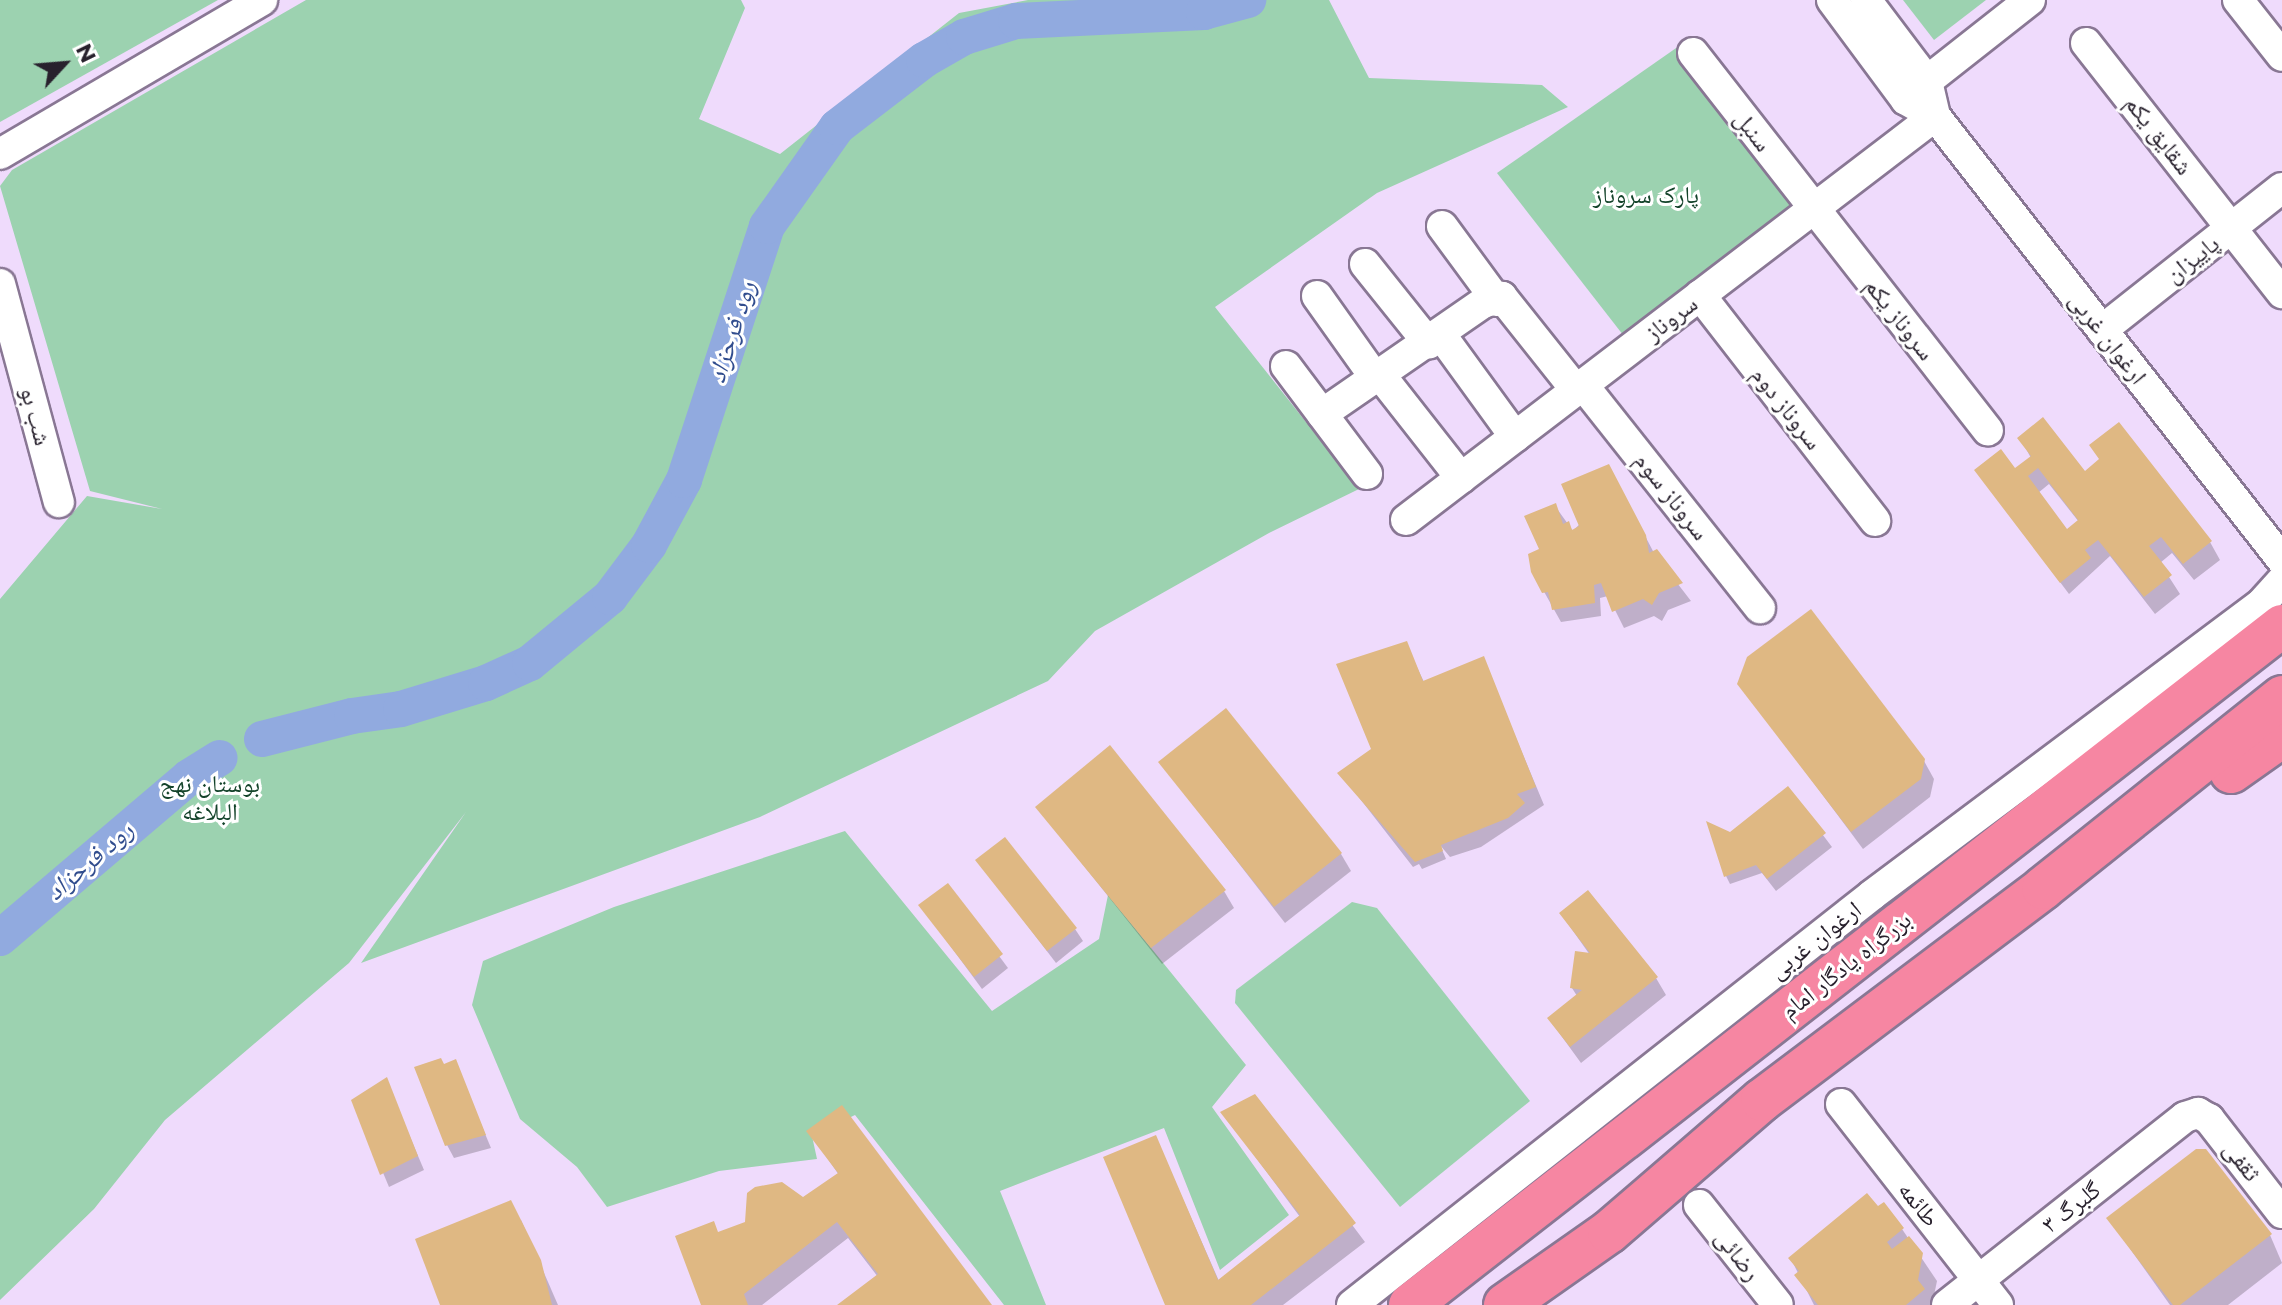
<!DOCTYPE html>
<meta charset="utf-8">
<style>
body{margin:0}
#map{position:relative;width:2282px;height:1305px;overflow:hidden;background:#efdbfc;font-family:Montserrat,"Noto Naskh Arabic",sans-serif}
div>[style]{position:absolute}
.green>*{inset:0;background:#9cd2b0}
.shadow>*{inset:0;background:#0003}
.river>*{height:36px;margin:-18px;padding:0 18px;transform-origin:18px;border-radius:18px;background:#91aadf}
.building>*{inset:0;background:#dfb883}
.roads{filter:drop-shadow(2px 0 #897794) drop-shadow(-2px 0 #897794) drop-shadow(0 2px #897794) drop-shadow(0 -2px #897794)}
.minor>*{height:30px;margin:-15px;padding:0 15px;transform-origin:15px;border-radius:15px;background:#fff}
.highway>*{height:42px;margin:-21px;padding:0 21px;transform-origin:21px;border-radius:21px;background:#f686a2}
span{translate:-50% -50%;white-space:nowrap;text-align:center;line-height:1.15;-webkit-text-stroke:6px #fff;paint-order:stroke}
.street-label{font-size:24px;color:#28212d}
.park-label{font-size:24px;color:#13432a}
.water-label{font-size:26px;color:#314d8e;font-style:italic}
.north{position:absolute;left:24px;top:24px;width:80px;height:80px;-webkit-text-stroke:6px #fff;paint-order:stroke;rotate:64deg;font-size:22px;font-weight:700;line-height:32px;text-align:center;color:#28212d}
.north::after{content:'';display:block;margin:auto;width:28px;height:36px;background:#28212d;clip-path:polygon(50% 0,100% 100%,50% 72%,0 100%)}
</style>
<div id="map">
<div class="green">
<i style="clip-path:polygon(0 0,218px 0,0 122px)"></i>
<i style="clip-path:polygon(306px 0,741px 0,745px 8px,699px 119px,780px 154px,959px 13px,1028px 0,1329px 0,1369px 78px,1542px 85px,1568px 107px,1377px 193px,1215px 307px,1359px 489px,1269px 533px,1095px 631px,1048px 681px,760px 817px,361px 963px,466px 812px,349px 963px,165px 1120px,94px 1209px,0 1300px,0 599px,87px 496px,162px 509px,90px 491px,0 186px,12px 170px)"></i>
<i style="clip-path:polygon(1903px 0,1986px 0,1934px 40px)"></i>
<i style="clip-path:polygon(1679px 46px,1801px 209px,1627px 340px,1497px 173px)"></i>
<i style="clip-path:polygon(845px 831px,992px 1011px,1099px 939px,1108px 895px,1246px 1065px,1212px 1107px,1289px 1215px,1220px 1270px,1164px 1128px,1000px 1191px,1046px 1305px,1004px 1305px,855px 1115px,812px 1136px,817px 1159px,719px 1171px,607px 1207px,577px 1167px,520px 1119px,472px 1005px,483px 961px,614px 907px)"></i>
<i style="clip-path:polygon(1352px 902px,1377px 908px,1530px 1101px,1400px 1207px,1235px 1003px,1236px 990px)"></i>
</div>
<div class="shadow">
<i style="clip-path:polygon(evenodd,2020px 438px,2210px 542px,2220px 560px,2194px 580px,2172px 553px,2160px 563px,2180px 594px,2155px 614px,2110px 556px,2069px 594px,1976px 470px,2015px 471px,2031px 458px,2020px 438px,2049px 484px,2079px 522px,2067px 531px,2038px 493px,2049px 484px)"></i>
<i style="clip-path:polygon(1618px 484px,1654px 553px,1691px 601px,1668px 610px,1662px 621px,1654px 616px,1624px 628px,1608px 596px,1600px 598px,1601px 616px,1561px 622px,1533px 572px,1555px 506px,1573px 531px)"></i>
<i style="clip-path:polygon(1406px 644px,1424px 682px,1483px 659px,1544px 805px,1481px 847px,1450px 857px,1440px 845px,1446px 859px,1422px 869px,1419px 864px,1413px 867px,1340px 773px,1373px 750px)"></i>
<i style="clip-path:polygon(1739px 683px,1924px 761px,1934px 779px,1930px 797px,1863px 849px)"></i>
<i style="clip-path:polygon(1161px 763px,1341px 854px,1351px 871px,1285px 923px)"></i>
<i style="clip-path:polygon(1788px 789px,1832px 847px,1776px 891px,1762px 873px,1730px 884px,1726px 876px,1730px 834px)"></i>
<i style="clip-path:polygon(1038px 808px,1224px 891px,1234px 908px,1162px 964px)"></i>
<i style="clip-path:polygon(978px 861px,1075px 929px,1083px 941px,1056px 963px)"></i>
<i style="clip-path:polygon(947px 886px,1008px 968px,982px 989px,921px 906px)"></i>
<i style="clip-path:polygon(1561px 914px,1656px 978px,1666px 995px,1581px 1063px,1549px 1019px,1577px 996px,1572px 988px,1590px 955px)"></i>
<i style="clip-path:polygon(455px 1062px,491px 1148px,454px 1158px,447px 1145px,444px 1066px)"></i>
<i style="clip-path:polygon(386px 1080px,424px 1170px,389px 1187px,353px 1101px)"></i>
<i style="clip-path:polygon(1255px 1096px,1365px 1242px,1283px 1305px,1167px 1305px,1156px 1138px,1219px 1281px,1300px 1217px,1223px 1113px)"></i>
<i style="clip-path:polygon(809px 1132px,989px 1305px,840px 1305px,878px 1277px,848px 1238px,762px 1305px,704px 1305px,719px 1234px,803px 1199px,839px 1175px)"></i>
<i style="clip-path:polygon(2109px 1219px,2270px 1235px,2282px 1263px,2228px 1305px,2170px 1305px)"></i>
<i style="clip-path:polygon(521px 1220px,558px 1305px,443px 1305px)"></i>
<i style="clip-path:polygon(1902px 1229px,1937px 1281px,1932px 1305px,1814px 1305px,1791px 1259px)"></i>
</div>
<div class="river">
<i style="left:262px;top:739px;width:93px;rotate:-14.3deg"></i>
<i style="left:352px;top:716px;width:49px;rotate:-8.1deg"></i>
<i style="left:401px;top:709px;width:89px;rotate:-17deg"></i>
<i style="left:486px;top:683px;width:48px;rotate:-24.4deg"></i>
<i style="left:530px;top:663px;width:104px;rotate:-39.5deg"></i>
<i style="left:610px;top:597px;width:65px;rotate:-53.1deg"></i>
<i style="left:649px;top:545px;width:74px;rotate:-61.7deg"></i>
<i style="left:684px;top:480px;width:267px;rotate:-71.9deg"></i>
<i style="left:767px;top:226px;width:121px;rotate:-54.7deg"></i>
<i style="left:837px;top:127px;width:110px;rotate:-37.6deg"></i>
<i style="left:924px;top:60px;width:46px;rotate:-29.9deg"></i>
<i style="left:964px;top:37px;width:54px;rotate:-17.1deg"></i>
<i style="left:1016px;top:21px;width:188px;rotate:-2.7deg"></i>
<i style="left:1204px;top:12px;width:46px;rotate:-15.3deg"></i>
<i style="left:0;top:938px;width:248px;rotate:-40.4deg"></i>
<i style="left:189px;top:777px;width:36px;rotate:-32deg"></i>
</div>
<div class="building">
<i style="clip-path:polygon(evenodd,2043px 417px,2085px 471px,2099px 459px,2089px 445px,2119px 422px,2212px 541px,2183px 564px,2161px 537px,2149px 546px,2172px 575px,2144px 597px,2098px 540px,2085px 550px,2091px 558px,2060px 583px,1974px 470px,2001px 449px,2015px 468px,2031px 456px,2017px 438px,2043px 417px,2038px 468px,2078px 520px,2067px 529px,2028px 476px,2038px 468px)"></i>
<i style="clip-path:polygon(1609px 464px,1646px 535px,1649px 553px,1657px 549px,1683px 583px,1659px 593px,1652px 605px,1643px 599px,1612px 612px,1601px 583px,1594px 585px,1595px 603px,1552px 610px,1548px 592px,1542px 593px,1531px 572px,1528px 554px,1539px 549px,1524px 516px,1556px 503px,1563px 524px,1569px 521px,1572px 530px,1579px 526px,1561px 484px)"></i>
<i style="clip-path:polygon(1811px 609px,1925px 759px,1921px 779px,1851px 832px,1737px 684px,1747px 657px)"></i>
<i style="clip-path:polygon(1407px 641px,1423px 681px,1484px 656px,1536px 787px,1517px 794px,1525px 803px,1508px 818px,1441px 845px,1443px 851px,1415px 862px,1337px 773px,1371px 749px,1336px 664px)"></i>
<i style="clip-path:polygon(1226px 708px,1342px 853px,1274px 907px,1158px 762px)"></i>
<i style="clip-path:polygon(1110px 745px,1226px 890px,1151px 948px,1035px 807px)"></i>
<i style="clip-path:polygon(1788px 786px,1826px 833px,1767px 879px,1756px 865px,1724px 877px,1706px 821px,1730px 832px)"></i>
<i style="clip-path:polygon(1005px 837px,1077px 928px,1047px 951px,975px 860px)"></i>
<i style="clip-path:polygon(948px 883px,1003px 954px,974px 977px,918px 905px)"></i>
<i style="clip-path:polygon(1588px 890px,1658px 977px,1570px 1047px,1547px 1018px,1582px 990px,1570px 988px,1575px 951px,1590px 953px,1559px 913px)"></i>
<i style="clip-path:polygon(441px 1058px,444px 1064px,456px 1059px,486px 1135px,445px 1146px,414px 1067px)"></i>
<i style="clip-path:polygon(387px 1077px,418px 1156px,380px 1175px,351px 1100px)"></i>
<i style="clip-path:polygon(1255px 1094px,1356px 1223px,1251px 1305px,1165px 1305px,1103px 1157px,1156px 1135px,1218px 1280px,1300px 1215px,1220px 1112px)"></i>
<i style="clip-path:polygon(842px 1105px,992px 1305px,837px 1305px,878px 1274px,837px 1222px,744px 1294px,748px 1305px,701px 1305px,675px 1236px,714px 1221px,718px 1232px,745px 1222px,747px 1193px,755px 1187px,782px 1182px,803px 1197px,838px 1173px,806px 1131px)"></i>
<i style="clip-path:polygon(2196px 1149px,2206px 1149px,2272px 1234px,2180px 1305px,2173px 1305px,2106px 1218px)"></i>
<i style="clip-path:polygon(1867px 1193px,1878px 1206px,1884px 1202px,1904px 1228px,1887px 1242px,1892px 1249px,1909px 1236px,1923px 1253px,1918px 1280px,1925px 1289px,1906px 1305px,1818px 1305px,1794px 1275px,1799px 1271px,1788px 1258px)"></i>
<i style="clip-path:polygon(511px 1200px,541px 1260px,552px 1305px,440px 1305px,415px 1239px)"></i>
</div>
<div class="roads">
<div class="minor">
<i style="left:1832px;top:0;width:124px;rotate:53.5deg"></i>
<i style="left:1906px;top:100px;width:33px;rotate:29deg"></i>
<i style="left:1935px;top:116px;width:564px;rotate:51.99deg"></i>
<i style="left:1866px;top:0;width:101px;rotate:53deg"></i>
<i style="left:1927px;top:81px;width:36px;rotate:77deg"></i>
<i style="left:2238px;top:0;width:71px;rotate:51.8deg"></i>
<i style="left:2086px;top:43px;width:318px;rotate:51.9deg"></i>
<i style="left:1693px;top:53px;width:479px;rotate:52deg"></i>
<i style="left:1927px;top:81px;width:131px;rotate:-38.2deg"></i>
<i style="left:0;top:154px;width:304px;rotate:-30.4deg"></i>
<i style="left:1442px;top:226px;width:93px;rotate:53.7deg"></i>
<i style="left:1365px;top:264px;width:102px;rotate:51.3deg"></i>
<i style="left:0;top:284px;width:226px;rotate:74.9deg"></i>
<i style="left:1700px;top:295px;width:286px;rotate:52.2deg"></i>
<i style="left:1317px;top:296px;width:102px;rotate:54.6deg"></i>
<i style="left:2102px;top:330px;width:229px;rotate:-38.3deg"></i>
<i style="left:1441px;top:335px;width:126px;rotate:54deg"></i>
<i style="left:1286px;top:366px;width:135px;rotate:53.1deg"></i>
<i style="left:1381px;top:376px;width:130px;rotate:51.9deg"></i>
<i style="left:1583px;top:385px;width:285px;rotate:51.6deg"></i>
<i style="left:1322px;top:414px;width:196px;rotate:-34.6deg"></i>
<i style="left:1483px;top:303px;width:20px;rotate:-18deg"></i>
<i style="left:1502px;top:297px;width:119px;rotate:51.5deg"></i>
<i style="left:1406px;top:520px;width:666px;rotate:-37.37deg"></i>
<i style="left:1841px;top:1104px;width:255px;rotate:52deg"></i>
<i style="left:1699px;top:1205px;width:127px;rotate:51.7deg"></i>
<i style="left:1352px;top:1305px;width:662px;rotate:-38.25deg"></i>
<i style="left:1872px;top:895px;width:487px;rotate:-36.8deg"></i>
<i style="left:2262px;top:603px;width:30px;rotate:-48deg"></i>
<i style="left:1947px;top:1305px;width:303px;rotate:-38.3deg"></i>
<i style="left:2185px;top:1117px;width:14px;rotate:-17deg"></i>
<i style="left:2198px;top:1113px;width:13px;rotate:29deg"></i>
<i style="left:2209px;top:1119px;width:119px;rotate:52.2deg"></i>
</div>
<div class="highway">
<i style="left:2231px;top:772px;width:62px;rotate:-35.2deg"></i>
<i style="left:1410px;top:1305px;width:1105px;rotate:-37.91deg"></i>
<i style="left:1505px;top:1305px;width:127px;rotate:-35.1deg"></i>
<i style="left:1609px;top:1232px;width:202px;rotate:-40.8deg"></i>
<i style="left:1762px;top:1100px;width:352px;rotate:-37deg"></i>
<i style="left:2043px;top:888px;width:306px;rotate:-38.6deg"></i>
</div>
</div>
<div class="street-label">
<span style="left:1753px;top:131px;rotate:52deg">سنبل</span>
<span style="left:2159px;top:135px;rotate:52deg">شقایق یکم</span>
<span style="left:2192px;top:259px;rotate:-38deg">پاییزان</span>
<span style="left:1671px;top:318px;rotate:-37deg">سروناز</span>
<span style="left:1900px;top:319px;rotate:52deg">سروناز یکم</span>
<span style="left:2108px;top:338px;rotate:52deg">ارغوان غربی</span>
<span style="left:1787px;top:408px;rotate:52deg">سروناز دوم</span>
<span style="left:36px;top:416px;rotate:75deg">شب بو</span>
<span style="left:1672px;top:496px;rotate:52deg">سروناز سوم</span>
<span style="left:1815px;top:940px;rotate:-38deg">ارغوان غربی</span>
<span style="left:1846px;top:965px;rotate:-38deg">بزرگراه یادگار امام</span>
<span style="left:2242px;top:1161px;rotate:52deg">ثقفی</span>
<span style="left:1919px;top:1204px;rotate:52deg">طائمه</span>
<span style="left:2071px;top:1207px;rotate:-38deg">گلبرگ ۳</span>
<span style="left:1738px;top:1255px;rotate:52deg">رضائی</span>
</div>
<div class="park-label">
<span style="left:1646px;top:195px">پارک سروناز</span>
<span style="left:210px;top:798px">بوستان نهج<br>البلاغه</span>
</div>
<div class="water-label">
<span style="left:732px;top:332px;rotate:-72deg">رود فرحزاد</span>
<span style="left:90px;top:861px;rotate:-41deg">رود فرحزاد</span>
</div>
<div class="north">N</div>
</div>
